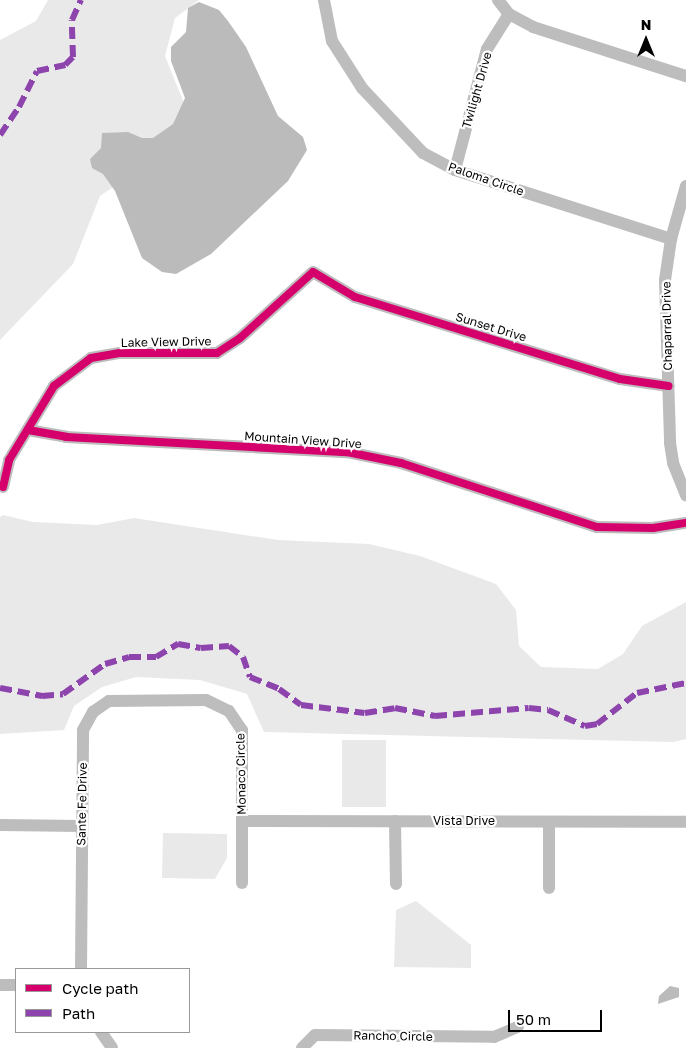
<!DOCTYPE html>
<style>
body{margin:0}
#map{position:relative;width:686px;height:1048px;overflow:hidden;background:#fff;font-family:"Golos Text",sans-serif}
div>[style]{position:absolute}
.green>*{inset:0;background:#e9e9e9}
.water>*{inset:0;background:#bbb}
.minor>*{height:12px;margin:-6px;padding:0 6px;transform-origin:6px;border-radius:6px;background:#bdbdbd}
.quiet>*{height:6px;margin-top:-3px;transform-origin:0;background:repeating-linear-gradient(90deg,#8e44ad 0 12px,transparent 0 18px)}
.cycleway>*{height:8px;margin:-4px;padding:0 4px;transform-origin:4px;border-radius:4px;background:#d6006c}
span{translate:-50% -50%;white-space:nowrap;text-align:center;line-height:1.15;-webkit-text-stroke:4.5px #fff;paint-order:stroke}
.street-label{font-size:12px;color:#000}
.legend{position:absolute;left:15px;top:968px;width:175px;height:65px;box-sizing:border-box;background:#fff;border:1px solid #999;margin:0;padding:6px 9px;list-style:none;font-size:15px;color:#000}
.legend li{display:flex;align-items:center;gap:10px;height:25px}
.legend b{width:25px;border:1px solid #999}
.north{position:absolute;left:621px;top:15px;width:50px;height:50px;-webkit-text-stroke:4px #fff;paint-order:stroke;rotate:0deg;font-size:14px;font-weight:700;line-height:20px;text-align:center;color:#000}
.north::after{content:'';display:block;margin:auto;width:18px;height:22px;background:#000;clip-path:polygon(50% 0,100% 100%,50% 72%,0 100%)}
.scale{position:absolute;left:508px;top:1010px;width:94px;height:22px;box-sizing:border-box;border:2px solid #000;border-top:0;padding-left:6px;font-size:15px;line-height:18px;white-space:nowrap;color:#000;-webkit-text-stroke:4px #fff;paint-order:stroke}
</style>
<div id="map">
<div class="green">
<i style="clip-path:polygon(48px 0,199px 0,175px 18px,165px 56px,190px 118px,152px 161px,100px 196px,73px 264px,0 340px,0 40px,36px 21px)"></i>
<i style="clip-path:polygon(3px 515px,33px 522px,97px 525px,134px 518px,278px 540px,369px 544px,420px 556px,496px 584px,516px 610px,519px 646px,541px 667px,598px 669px,623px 654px,642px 626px,686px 602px,686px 739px,673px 742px,264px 732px,247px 694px,200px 680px,136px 677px,102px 687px,74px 706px,64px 730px,0 734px,0 517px)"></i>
<i style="clip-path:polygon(342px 740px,386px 740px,386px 807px,342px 807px)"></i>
<i style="clip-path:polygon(163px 833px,227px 834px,227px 858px,215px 879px,162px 878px)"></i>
<i style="clip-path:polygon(416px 901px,471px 945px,471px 968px,394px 967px,396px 910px)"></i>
</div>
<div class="water">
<i style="clip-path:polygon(199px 2px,219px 10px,228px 21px,246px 47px,278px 116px,303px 137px,307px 150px,288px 181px,211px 254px,176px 274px,162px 272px,142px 258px,115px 191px,103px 174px,92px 168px,90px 159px,101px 148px,102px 133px,128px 132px,142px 138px,153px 138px,173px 124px,185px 98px,171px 61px,171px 47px,186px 32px,188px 8px)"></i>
<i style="clip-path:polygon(670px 986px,679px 988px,679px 997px,658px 1004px,659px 996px)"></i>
</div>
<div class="minor">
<i style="left:324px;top:0;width:42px;rotate:79deg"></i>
<i style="left:332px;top:41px;width:56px;rotate:57.4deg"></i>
<i style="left:362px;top:88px;width:89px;rotate:46.8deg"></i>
<i style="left:423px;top:153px;width:36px;rotate:28deg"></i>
<i style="left:455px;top:170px;width:227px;rotate:17.7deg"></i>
<i style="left:498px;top:0;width:18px;rotate:52deg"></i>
<i style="left:509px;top:14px;width:27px;rotate:28deg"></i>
<i style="left:533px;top:27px;width:161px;rotate:17.8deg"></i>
<i style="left:455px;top:170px;width:125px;rotate:-75.2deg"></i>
<i style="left:487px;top:49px;width:41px;rotate:-57.8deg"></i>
<i style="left:686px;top:186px;width:55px;rotate:105.8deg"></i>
<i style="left:671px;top:239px;width:41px;rotate:98.3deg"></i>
<i style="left:665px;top:280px;width:163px;rotate:88.2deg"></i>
<i style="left:670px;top:443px;width:20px;rotate:81deg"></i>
<i style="left:673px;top:463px;width:35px;rotate:68deg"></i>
<i style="left:28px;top:430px;width:39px;rotate:10deg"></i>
<i style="left:66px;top:437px;width:281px;rotate:3.1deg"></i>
<i style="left:347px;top:452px;width:55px;rotate:11.5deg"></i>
<i style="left:401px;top:463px;width:206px;rotate:18.1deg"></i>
<i style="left:597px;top:527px;width:56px;rotate:1deg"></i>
<i style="left:653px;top:528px;width:33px;rotate:-9deg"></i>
<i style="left:3px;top:487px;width:28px;rotate:-77deg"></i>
<i style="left:9px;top:460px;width:87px;rotate:-58.7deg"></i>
<i style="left:54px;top:386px;width:46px;rotate:-37.1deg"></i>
<i style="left:91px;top:358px;width:29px;rotate:-10deg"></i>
<i style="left:120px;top:353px;width:97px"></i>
<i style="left:217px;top:353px;width:27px;rotate:-33deg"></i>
<i style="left:240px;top:338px;width:98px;rotate:-42.1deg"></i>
<i style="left:313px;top:272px;width:49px;rotate:30.8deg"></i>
<i style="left:355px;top:297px;width:277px;rotate:17.2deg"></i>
<i style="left:620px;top:379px;width:49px;rotate:8.3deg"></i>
<i style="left:242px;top:821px;width:444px;rotate:0.1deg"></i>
<i style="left:395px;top:821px;width:63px;rotate:89.1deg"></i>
<i style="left:549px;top:822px;width:66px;rotate:90deg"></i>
<i style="left:0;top:825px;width:82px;rotate:0.7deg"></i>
<i style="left:81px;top:969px;width:239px;rotate:-89.5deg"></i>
<i style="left:83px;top:730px;width:21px;rotate:-61deg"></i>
<i style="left:93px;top:712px;width:19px;rotate:-35deg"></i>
<i style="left:109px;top:701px;width:97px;rotate:-0.6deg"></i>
<i style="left:206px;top:700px;width:25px;rotate:26deg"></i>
<i style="left:229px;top:711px;width:23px;rotate:56deg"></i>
<i style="left:242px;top:730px;width:153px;rotate:90deg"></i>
<i style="left:0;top:985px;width:16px"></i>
<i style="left:101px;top:1032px;width:19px;rotate:55deg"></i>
<i style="left:302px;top:1048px;width:18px;rotate:-45deg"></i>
<i style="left:315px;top:1035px;width:179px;rotate:0.6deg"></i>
<i style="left:494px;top:1037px;width:26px;rotate:-23deg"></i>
</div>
<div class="quiet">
<i style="left:0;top:135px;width:34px;rotate:-56deg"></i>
<i style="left:19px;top:107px;width:40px;rotate:-63.4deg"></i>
<i style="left:37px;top:71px;width:29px;rotate:-12deg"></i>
<i style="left:65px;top:65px;width:11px;rotate:-45deg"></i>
<i style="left:73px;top:57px;width:37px;rotate:-92deg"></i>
<i style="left:72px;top:20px;width:22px;rotate:-66deg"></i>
<i style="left:0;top:688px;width:43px;rotate:10.8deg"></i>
<i style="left:42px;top:696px;width:21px;rotate:-5deg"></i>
<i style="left:63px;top:694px;width:52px;rotate:-35.5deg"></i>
<i style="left:105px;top:664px;width:25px;rotate:-16deg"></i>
<i style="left:129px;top:657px;width:27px"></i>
<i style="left:156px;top:657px;width:26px;rotate:-31deg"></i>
<i style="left:178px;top:644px;width:23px;rotate:10deg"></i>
<i style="left:201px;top:648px;width:28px;rotate:-4deg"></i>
<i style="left:229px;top:646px;width:18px;rotate:38deg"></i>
<i style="left:243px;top:657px;width:21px;rotate:71deg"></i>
<i style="left:250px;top:677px;width:31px;rotate:22deg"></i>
<i style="left:279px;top:689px;width:27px;rotate:36deg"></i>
<i style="left:301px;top:705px;width:64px;rotate:7.1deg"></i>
<i style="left:365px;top:713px;width:30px;rotate:-9deg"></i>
<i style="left:395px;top:708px;width:41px;rotate:11.3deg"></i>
<i style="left:435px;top:716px;width:94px;rotate:-4.9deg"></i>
<i style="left:529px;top:708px;width:19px;rotate:6deg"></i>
<i style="left:548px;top:710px;width:40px;rotate:23.4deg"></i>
<i style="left:585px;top:726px;width:12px;rotate:-9deg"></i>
<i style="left:597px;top:724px;width:51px;rotate:-37.8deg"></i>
<i style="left:637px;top:693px;width:50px;rotate:-11.5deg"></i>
</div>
<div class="cycleway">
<i style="left:28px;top:430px;width:39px;rotate:10deg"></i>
<i style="left:66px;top:437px;width:281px;rotate:3.1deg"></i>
<i style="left:347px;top:452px;width:55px;rotate:11.5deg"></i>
<i style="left:401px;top:463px;width:206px;rotate:18.1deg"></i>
<i style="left:597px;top:527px;width:56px;rotate:1deg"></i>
<i style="left:653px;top:528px;width:33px;rotate:-9deg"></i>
<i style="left:3px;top:487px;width:28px;rotate:-77deg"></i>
<i style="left:9px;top:460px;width:87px;rotate:-58.7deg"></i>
<i style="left:54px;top:386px;width:46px;rotate:-37.1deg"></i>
<i style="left:91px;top:358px;width:29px;rotate:-10deg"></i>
<i style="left:120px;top:353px;width:97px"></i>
<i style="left:217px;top:353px;width:27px;rotate:-33deg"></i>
<i style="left:240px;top:338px;width:98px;rotate:-42.1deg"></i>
<i style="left:313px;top:272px;width:49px;rotate:30.8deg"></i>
<i style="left:355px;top:297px;width:277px;rotate:17.2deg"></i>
<i style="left:620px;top:379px;width:49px;rotate:8.3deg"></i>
</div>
<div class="street-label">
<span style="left:477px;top:90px;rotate:-74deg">Twilight Drive</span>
<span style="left:486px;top:179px;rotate:19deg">Paloma Circle</span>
<span style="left:667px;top:326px;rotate:-91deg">Chaparral Drive</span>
<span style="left:491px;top:327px;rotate:17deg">Sunset Drive</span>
<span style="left:166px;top:342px;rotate:-1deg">Lake View Drive</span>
<span style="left:303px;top:440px;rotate:4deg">Mountain View Drive</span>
<span style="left:241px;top:774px;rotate:-91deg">Monaco Circle</span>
<span style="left:82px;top:804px;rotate:-89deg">Sante Fe Drive</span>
<span style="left:464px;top:821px">Vista Drive</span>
<span style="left:393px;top:1036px;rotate:1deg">Rancho Circle</span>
</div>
<ul class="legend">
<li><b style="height:6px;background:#d6006c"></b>Cycle path</li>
<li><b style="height:6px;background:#8e44ad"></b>Path</li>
</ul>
<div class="north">N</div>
<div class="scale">50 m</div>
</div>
